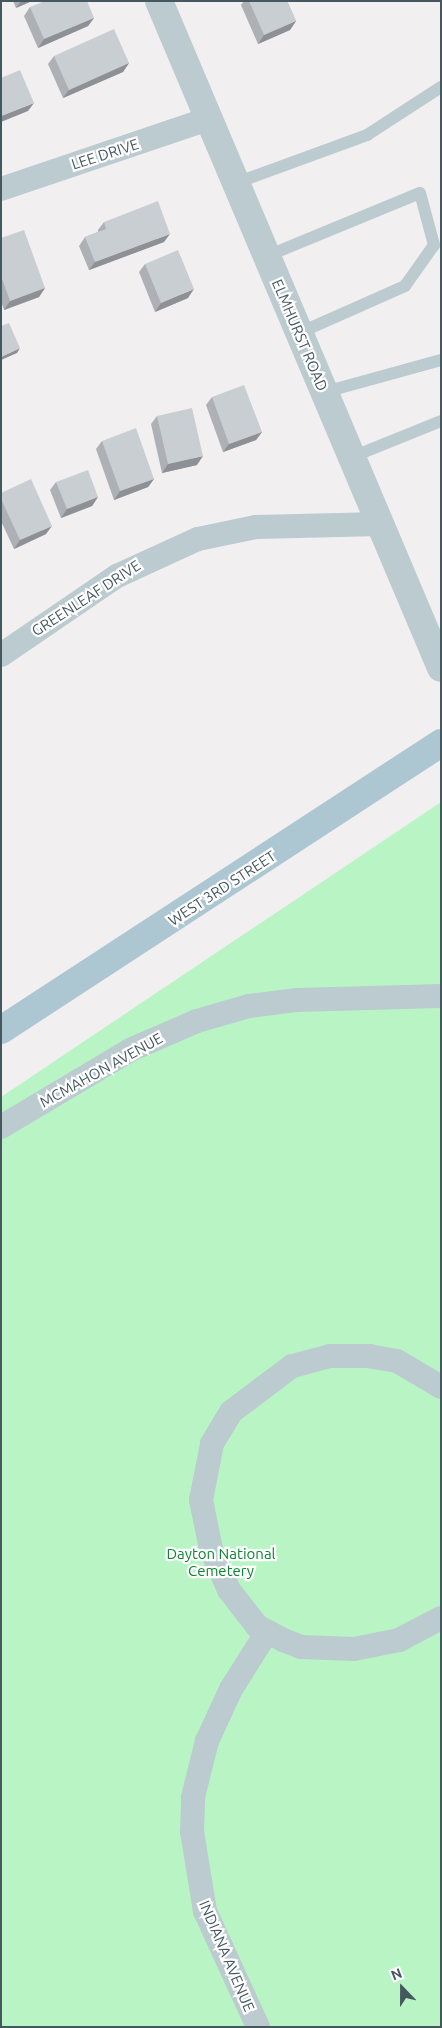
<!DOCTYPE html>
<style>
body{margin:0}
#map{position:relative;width:442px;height:2028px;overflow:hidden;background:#f2eff0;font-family:Ubuntu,sans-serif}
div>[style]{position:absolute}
.green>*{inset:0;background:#b9f5c4}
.service>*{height:12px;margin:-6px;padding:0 6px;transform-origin:6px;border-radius:6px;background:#bbcbd0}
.minor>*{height:24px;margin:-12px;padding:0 12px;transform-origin:12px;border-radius:12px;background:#bbcbd0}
.tertiary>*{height:28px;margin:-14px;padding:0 14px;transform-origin:14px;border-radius:14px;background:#bbcbd0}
.primary>*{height:28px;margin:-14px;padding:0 14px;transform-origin:14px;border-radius:14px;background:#acc6d2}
.wall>*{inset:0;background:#adb1b5}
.shaded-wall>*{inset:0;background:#8d9094}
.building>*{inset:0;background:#c9ced3}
span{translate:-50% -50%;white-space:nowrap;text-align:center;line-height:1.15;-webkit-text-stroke:4.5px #fff;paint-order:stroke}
.street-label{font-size:15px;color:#45585f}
.park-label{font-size:15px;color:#0c8431}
.frame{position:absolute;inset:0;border:2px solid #45585f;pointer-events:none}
.north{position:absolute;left:377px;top:1963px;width:50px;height:50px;-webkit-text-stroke:4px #fff;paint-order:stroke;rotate:338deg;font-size:14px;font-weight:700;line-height:20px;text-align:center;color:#45585f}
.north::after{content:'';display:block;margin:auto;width:18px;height:22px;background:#45585f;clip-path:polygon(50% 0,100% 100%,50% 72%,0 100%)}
</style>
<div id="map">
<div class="green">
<i style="clip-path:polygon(441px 802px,441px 2027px,1px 2027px,1px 1097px)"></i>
</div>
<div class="service">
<i style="left:236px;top:183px;width:140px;rotate:-20.1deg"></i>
<i style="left:367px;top:135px;width:88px;rotate:-33deg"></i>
<i style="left:267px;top:256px;width:165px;rotate:-22.4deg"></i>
<i style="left:420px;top:193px;width:54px;rotate:74.9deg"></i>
<i style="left:434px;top:245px;width:50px;rotate:125.3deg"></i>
<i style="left:405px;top:286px;width:116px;rotate:156.1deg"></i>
<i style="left:325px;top:392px;width:120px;rotate:-15.4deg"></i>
<i style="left:352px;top:457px;width:96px;rotate:-22deg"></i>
</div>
<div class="minor">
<i style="left:1px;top:189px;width:219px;rotate:-18.7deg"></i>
<i style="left:1px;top:655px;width:140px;rotate:-34.3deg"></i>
<i style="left:117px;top:576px;width:89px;rotate:-24.6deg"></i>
<i style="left:198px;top:539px;width:59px;rotate:-11.7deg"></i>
<i style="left:256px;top:527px;width:125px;rotate:-1.4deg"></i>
<i style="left:1px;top:1127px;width:150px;rotate:-30.8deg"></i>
<i style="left:130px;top:1050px;width:73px;rotate:-23.4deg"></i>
<i style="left:197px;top:1021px;width:54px;rotate:-16.1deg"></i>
<i style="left:249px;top:1006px;width:47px;rotate:-7.3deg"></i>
<i style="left:296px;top:1000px;width:145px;rotate:-1.6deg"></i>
<i style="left:441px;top:1387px;width:51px;rotate:-149.4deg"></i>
<i style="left:397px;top:1361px;width:27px;rotate:-170deg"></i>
<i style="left:370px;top:1356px;width:40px;rotate:180deg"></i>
<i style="left:330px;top:1356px;width:39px;rotate:165deg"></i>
<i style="left:292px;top:1366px;width:76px;rotate:143deg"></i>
<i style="left:231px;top:1412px;width:37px;rotate:121deg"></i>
<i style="left:212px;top:1444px;width:57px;rotate:101.1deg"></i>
<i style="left:201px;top:1500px;width:50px;rotate:78.5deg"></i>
<i style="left:211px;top:1549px;width:45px;rotate:66.3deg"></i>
<i style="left:229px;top:1590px;width:46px;rotate:52.1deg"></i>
<i style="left:257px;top:1626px;width:30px;rotate:28deg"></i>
<i style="left:283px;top:1640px;width:19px;rotate:21deg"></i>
<i style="left:301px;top:1647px;width:53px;rotate:2.2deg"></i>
<i style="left:354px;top:1649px;width:46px;rotate:-11.3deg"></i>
<i style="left:399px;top:1640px;width:47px;rotate:-27.6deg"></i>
<i style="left:258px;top:2027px;width:128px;rotate:-114.6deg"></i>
<i style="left:205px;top:1911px;width:80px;rotate:-99.3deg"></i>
<i style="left:192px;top:1832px;width:35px;rotate:-88deg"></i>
<i style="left:193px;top:1797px;width:58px;rotate:-76deg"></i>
<i style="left:207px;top:1741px;width:57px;rotate:-65.2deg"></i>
<i style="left:231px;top:1689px;width:67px;rotate:-57.7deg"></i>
</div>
<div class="tertiary">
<i style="left:159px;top:1px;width:724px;rotate:67.08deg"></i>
</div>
<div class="primary">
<i style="left:1px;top:1030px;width:525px;rotate:-33.12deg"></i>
</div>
<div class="wall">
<i style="clip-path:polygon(13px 1px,32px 1px,16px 8px)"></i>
<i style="clip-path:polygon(244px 1px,287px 1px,296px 21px,290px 30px,258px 44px,241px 5px)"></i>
<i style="clip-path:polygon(30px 7px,94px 18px,88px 26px,38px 48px,24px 16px)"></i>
<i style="clip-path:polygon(54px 56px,129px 63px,123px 72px,63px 98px,48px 64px)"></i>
<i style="clip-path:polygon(104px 222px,164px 242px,89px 270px,79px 246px,85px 237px,98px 232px,98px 230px)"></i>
<i style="clip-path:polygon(1px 238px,45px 288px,39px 297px,4px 310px,1px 301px)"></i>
<i style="clip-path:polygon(145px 264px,188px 298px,155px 312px,139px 272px)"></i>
<i style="clip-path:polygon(212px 397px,262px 432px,256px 440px,223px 452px,206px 405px)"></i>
<i style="clip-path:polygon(157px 416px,197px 465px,162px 473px,151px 424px)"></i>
<i style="clip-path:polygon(102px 441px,154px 479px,148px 487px,114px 500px,96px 449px)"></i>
<i style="clip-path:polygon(56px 482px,98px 497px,92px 506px,61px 518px,50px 490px)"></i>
<i style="clip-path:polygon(1px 493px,46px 534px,14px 549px,1px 521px)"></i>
</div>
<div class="shaded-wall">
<i style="clip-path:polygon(21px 1px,32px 1px,16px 8px)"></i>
<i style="clip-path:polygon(94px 18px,88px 26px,38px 48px,44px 39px)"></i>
<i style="clip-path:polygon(296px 21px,290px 30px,258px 44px,264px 35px)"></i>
<i style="clip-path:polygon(129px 63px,123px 72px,63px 98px,69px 90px)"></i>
<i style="clip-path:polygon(34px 103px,28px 111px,1px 122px,1px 116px)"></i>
<i style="clip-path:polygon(170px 234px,164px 242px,89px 270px,95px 262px)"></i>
<i style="clip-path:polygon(45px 288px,39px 297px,4px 310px,10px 301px)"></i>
<i style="clip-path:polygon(194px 289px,188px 298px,155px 312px,161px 303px)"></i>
<i style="clip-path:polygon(20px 348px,17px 353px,1px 360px,1px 357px)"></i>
<i style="clip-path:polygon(262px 432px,256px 440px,223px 452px,229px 444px)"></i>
<i style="clip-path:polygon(203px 456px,197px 465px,162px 473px,168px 464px)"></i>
<i style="clip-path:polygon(154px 479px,148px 487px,114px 500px,120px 491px)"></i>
<i style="clip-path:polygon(98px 497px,92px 506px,61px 518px,67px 509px)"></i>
<i style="clip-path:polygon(52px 526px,46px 534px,14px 549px,20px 540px)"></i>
</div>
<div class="building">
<i style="clip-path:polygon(45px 1px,87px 1px,94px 18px,44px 39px,30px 7px)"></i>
<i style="clip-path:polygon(249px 1px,287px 1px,296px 21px,264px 35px)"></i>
<i style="clip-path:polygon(114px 29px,129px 63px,69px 90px,54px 56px)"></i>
<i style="clip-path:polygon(20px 70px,34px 103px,1px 116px,1px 78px)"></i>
<i style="clip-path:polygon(158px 201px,170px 234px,95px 262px,85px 237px,106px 229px,104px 222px)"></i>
<i style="clip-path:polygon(24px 230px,45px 288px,10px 301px,1px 276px,1px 238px)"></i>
<i style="clip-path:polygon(178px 250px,194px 289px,161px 303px,145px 264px)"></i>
<i style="clip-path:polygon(9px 323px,20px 348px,1px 357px,1px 326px)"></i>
<i style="clip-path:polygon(244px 385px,262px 432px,229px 444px,212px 397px)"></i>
<i style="clip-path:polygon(192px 408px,203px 456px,168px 464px,157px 416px)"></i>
<i style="clip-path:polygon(136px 428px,154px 479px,120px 491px,102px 441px)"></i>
<i style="clip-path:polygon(88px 470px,98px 497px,67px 509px,56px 482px)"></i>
<i style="clip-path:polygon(31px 479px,52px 526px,20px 540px,1px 499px,1px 493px)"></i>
</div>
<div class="street-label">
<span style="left:105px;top:154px;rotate:-18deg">LEE DRIVE</span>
<span style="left:300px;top:335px;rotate:67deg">ELMHURST ROAD</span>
<span style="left:86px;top:598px;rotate:-33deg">GREENLEAF DRIVE</span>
<span style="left:222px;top:888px;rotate:-33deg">WEST 3RD STREET</span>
<span style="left:101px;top:1070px;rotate:-29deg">MCMAHON AVENUE</span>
<span style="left:227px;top:1956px;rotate:67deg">INDIANA AVENUE</span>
</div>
<div class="park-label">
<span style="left:221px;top:1562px">Dayton National<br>Cemetery</span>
</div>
<div class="frame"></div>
<div class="north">N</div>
</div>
